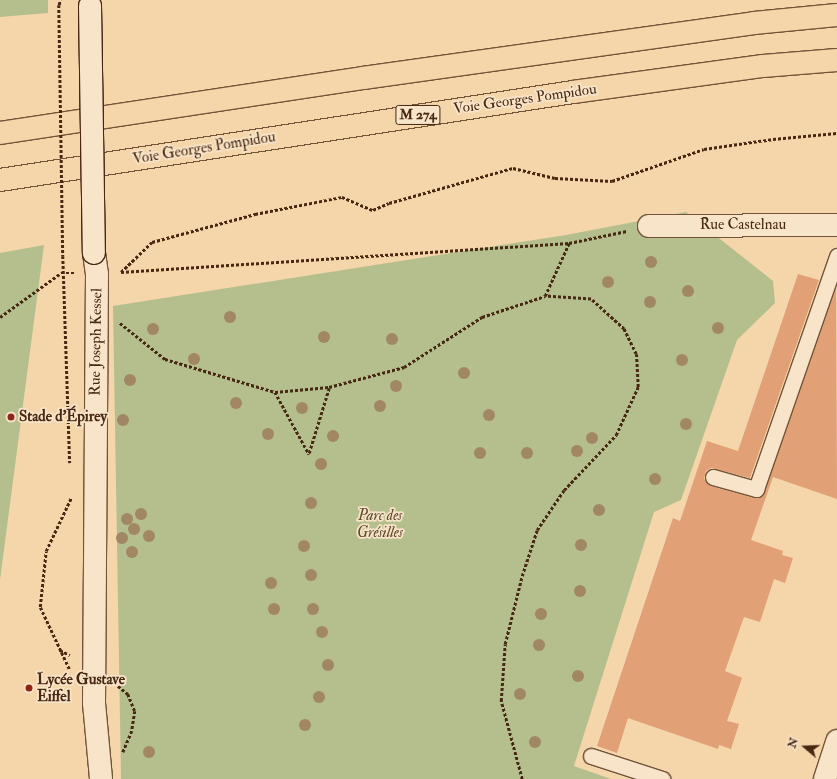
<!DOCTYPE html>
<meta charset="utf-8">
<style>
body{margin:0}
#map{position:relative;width:837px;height:779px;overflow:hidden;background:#f5d6aa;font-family:"IM FELL Double Pica",serif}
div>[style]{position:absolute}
.green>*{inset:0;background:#b5bf8d}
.building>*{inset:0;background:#e1a075}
.path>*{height:2.5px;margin-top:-1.25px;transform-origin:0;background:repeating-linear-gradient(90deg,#472813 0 3px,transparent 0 5px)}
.roads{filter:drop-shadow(1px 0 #725439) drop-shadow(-1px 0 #725439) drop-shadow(0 1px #725439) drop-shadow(0 -1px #725439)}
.lane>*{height:15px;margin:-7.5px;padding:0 7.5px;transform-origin:7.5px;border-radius:7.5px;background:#f8e4c8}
.street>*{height:22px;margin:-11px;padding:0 11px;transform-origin:11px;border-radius:11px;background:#f8e4c8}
.secondary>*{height:22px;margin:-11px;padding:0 11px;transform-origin:11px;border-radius:11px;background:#f8e4c8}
.highway>*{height:22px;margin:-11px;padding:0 11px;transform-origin:11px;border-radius:11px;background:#f5d6aa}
.path-bridge>*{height:2.5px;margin-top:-1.25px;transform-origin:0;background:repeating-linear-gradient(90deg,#472813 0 3px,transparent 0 5px)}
.bridges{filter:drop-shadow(1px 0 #472813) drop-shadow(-1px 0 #472813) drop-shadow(0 1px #472813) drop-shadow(0 -1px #472813)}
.secondary-bridge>*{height:22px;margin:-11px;padding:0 11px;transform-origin:11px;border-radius:11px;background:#f8e4c8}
.trees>*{width:12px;height:12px;margin:-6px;border-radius:50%;background:#a18764}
.dots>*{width:11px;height:11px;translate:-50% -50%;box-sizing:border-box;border:2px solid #f8e4c8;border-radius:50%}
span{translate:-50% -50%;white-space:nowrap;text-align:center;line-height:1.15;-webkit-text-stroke:3.5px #f8e4c8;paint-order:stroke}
.shield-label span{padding:1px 3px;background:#f8e4c8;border:1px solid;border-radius:3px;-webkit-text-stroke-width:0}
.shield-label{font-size:14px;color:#472813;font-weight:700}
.street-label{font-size:15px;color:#472813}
.poi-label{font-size:15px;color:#472813;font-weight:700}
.left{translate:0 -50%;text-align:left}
.park-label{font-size:15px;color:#5d462b;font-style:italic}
.north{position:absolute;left:785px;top:727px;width:40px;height:40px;-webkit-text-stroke:3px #f8e4c8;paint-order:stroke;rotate:289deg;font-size:11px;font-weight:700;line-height:16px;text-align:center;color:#472813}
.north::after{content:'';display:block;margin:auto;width:14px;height:18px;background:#472813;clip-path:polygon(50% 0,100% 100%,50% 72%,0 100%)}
</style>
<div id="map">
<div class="green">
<i style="clip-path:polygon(0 0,48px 0,48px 13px,0 17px)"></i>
<i style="clip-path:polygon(686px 212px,773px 281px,775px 303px,737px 340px,681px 500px,654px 512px,574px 766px,611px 779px,121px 779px,113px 306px,566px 235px)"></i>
<i style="clip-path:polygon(44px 245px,0 580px,0 253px)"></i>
</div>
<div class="building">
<i style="clip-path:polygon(798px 274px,819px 280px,750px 478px,711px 468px,706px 471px,704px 479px,711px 486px,754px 498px,762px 495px,836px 286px,837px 499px,773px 477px,751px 540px,783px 551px,782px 555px,793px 558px,785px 583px,774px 579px,760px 622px,744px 617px,725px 671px,742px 678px,727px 721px,739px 724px,731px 749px,719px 745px,718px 749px,628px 718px,617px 753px,597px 746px,673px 518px,680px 521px,707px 441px,738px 451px)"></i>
</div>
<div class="path">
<i style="left:59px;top:5px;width:5px;rotate:-79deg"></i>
<i style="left:63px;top:256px;width:207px;rotate:88.1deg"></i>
<i style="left:121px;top:272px;width:43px;rotate:-44.1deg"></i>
<i style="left:152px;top:242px;width:107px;rotate:-15.2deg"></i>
<i style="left:255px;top:214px;width:89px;rotate:-11.1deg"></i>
<i style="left:342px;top:197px;width:34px;rotate:23deg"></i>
<i style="left:373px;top:210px;width:17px;rotate:-24deg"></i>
<i style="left:389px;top:203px;width:129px;rotate:-15.8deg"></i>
<i style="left:513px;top:168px;width:43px;rotate:13.4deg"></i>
<i style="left:555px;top:178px;width:57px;rotate:3deg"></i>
<i style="left:612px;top:181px;width:97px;rotate:-19.2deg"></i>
<i style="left:704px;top:149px;width:70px;rotate:-8.2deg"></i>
<i style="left:773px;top:139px;width:64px;rotate:-5.4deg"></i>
<i style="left:121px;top:272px;width:449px;rotate:-3.7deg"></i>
<i style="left:569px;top:243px;width:59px;rotate:-11.7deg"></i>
<i style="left:0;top:317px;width:75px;rotate:-35.8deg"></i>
<i style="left:61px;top:273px;width:13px"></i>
<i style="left:120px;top:323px;width:58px;rotate:38.7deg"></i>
<i style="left:165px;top:359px;width:115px;rotate:16.7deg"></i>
<i style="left:275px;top:392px;width:54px;rotate:-5.3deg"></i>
<i style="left:329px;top:387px;width:78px;rotate:-14.9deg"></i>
<i style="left:404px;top:367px;width:93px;rotate:-32.7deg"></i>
<i style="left:482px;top:317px;width:66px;rotate:-18.4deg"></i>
<i style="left:545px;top:296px;width:58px;rotate:-65.6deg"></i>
<i style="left:275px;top:392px;width:71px;rotate:61.3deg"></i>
<i style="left:309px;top:453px;width:68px;rotate:-72.9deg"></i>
<i style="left:60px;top:650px;width:11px;rotate:27deg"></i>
<i style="left:69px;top:669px;width:68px;rotate:-115.1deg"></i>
<i style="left:40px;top:607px;width:56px;rotate:-83.9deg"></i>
<i style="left:46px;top:551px;width:59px;rotate:-64.7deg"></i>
<i style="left:118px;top:686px;width:13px;rotate:39deg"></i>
<i style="left:128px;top:694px;width:18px;rotate:68deg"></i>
<i style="left:135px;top:711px;width:20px;rotate:99deg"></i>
<i style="left:132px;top:731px;width:23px;rotate:113deg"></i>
<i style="left:522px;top:779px;width:81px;rotate:-105.1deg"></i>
<i style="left:501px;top:701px;width:57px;rotate:-86deg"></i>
<i style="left:505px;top:644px;width:70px;rotate:-76deg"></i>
<i style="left:522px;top:576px;width:48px;rotate:-71.9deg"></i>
<i style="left:537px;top:530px;width:48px;rotate:-56deg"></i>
<i style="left:564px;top:490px;width:76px;rotate:-46.6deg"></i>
<i style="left:616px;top:435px;width:53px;rotate:-65.4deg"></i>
<i style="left:638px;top:387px;width:33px;rotate:-93deg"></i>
<i style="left:636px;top:354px;width:28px;rotate:-116deg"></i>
<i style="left:624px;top:329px;width:45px;rotate:-137.7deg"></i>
<i style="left:591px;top:299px;width:46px;rotate:-176.3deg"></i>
</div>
<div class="roads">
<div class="lane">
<i style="left:713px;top:477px;width:45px;rotate:15.6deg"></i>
<i style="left:756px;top:489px;width:247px;rotate:-70.8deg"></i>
<i style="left:591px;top:756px;width:75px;rotate:17.9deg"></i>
</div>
<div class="street">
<i style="left:649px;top:226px;width:188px;rotate:-0.3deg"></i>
<i style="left:825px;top:779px;width:40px;rotate:-72deg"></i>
</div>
<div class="secondary">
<i style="left:94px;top:253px;width:21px;rotate:82deg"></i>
<i style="left:97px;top:274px;width:429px;rotate:90.4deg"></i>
<i style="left:94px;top:703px;width:76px;rotate:84.7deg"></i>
</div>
<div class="highway">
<i style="left:0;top:133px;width:367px;rotate:-8.6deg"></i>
<i style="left:363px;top:78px;width:395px;rotate:-8deg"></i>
<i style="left:754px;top:23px;width:83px;rotate:-5.5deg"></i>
<i style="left:0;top:180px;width:580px;rotate:-8.73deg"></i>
<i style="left:573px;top:92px;width:192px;rotate:-7.8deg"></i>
<i style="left:763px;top:66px;width:74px;rotate:-4.6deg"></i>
</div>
</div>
<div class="path-bridge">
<i style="left:59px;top:5px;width:251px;rotate:89.1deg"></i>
</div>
<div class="bridges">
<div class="secondary-bridge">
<i style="left:90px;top:6px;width:247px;rotate:89.1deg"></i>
</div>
</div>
<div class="trees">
<i style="left:651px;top:262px"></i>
<i style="left:608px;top:282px"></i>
<i style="left:688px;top:291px"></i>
<i style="left:650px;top:302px"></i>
<i style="left:230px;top:317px"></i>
<i style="left:718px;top:328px"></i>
<i style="left:153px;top:329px"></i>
<i style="left:324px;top:337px"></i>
<i style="left:392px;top:339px"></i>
<i style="left:194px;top:359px"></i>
<i style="left:682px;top:360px"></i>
<i style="left:464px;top:373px"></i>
<i style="left:130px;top:380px"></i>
<i style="left:396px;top:386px"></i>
<i style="left:236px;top:403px"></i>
<i style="left:380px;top:406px"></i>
<i style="left:302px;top:408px"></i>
<i style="left:489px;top:415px"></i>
<i style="left:123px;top:420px"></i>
<i style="left:686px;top:424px"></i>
<i style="left:268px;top:434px"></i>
<i style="left:333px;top:436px"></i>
<i style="left:592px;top:438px"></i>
<i style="left:577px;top:451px"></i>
<i style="left:480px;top:453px"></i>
<i style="left:527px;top:453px"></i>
<i style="left:321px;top:464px"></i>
<i style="left:655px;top:479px"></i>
<i style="left:311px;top:503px"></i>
<i style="left:599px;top:510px"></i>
<i style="left:141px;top:514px"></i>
<i style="left:127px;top:519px"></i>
<i style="left:134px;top:529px"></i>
<i style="left:149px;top:536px"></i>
<i style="left:122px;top:538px"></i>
<i style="left:581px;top:545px"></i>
<i style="left:304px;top:546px"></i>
<i style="left:132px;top:552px"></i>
<i style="left:311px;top:575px"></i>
<i style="left:271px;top:583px"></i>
<i style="left:580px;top:591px"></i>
<i style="left:274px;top:609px"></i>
<i style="left:313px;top:609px"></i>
<i style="left:541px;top:614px"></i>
<i style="left:322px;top:632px"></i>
<i style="left:539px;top:645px"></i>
<i style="left:328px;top:665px"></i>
<i style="left:578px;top:676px"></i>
<i style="left:520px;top:694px"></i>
<i style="left:319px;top:697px"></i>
<i style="left:305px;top:725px"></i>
<i style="left:535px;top:742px"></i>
<i style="left:149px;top:752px"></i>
</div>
<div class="dots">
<i style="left:11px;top:417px;background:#8f2418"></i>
<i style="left:29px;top:688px;background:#8f2418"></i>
</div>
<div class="shield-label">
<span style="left:418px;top:115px">M 274</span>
</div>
<div class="street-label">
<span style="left:525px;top:99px;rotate:-8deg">Voie Georges Pompidou</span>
<span style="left:204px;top:148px;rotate:-9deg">Voie Georges Pompidou</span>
<span style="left:743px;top:225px">Rue Castelnau</span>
<span style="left:96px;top:342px;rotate:-89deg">Rue Joseph Kessel</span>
</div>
<div class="poi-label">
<span class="left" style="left:19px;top:417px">Stade d'Épirey</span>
<span class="left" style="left:37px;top:688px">Lycée Gustave<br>Eiffel</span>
</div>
<div class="park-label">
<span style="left:380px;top:524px">Parc des<br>Grésilles</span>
</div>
<div class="north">N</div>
</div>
